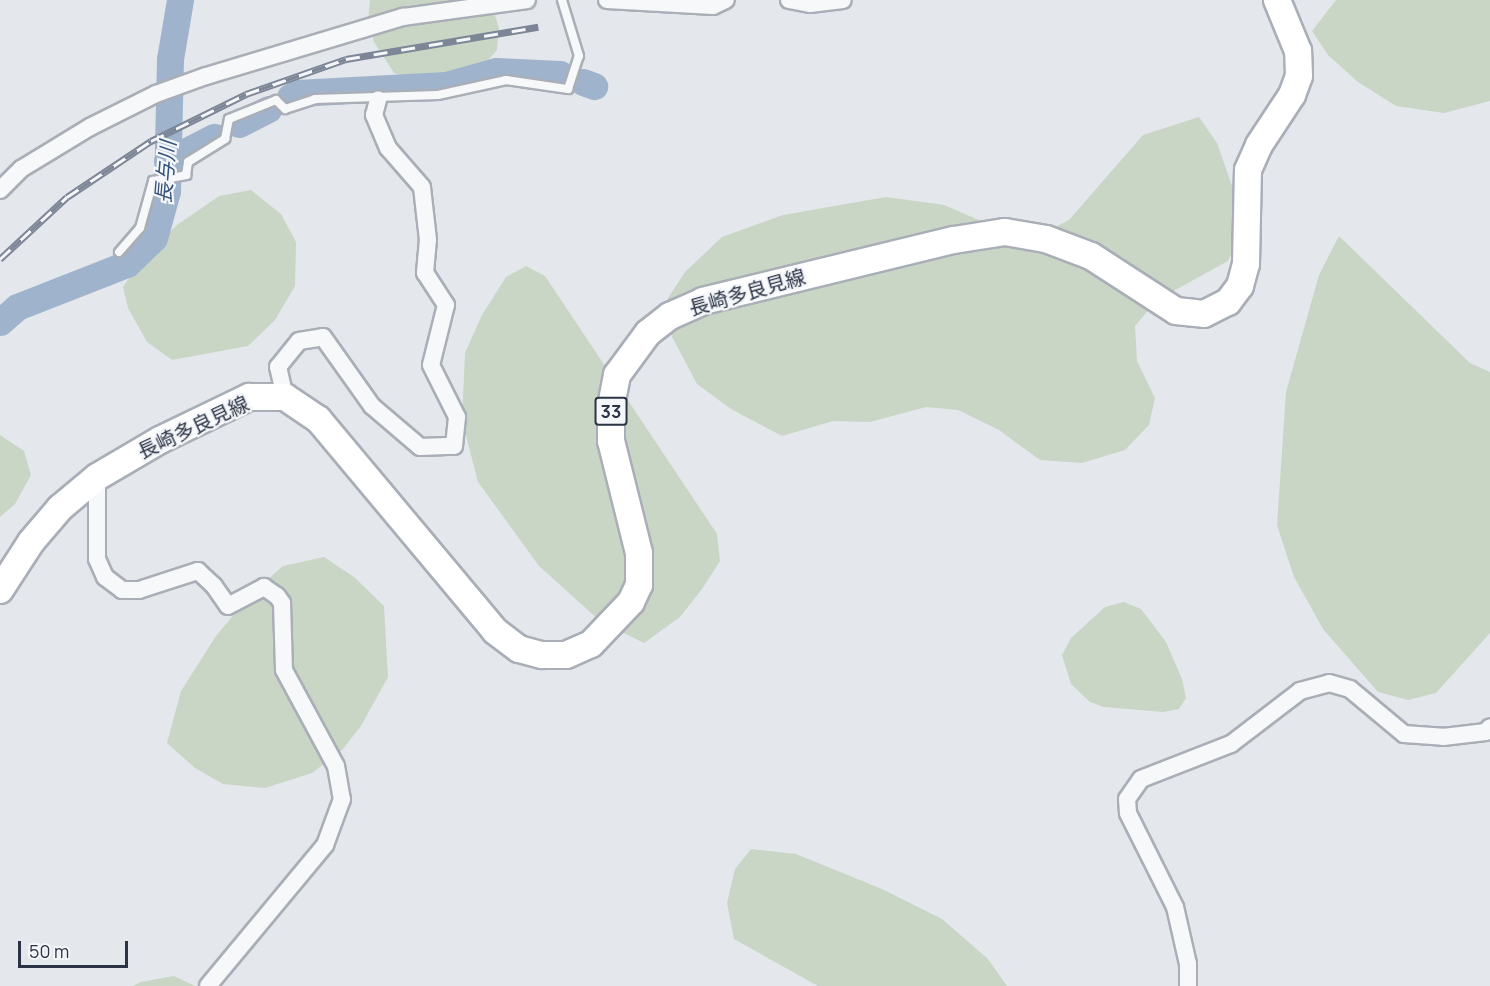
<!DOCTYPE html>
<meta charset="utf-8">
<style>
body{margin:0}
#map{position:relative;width:1490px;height:986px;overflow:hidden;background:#e4e7ec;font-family:Manrope,"Noto Sans JP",sans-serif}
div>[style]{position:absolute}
.green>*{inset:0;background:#c9d6c5}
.river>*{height:27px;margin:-13.5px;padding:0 13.5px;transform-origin:13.5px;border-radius:13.5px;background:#9fb4cc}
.roads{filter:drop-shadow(2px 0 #a9aeb7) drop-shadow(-2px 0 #a9aeb7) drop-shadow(0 2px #a9aeb7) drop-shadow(0 -2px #a9aeb7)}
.lane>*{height:8px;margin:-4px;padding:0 4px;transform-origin:4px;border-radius:4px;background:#f7f8fa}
.street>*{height:16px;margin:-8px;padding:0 8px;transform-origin:8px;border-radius:8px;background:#f7f8fa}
.primary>*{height:26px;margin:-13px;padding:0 13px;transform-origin:13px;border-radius:13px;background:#fff}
.rail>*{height:7px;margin-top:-3.5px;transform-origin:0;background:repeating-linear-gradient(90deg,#f4f6f9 0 14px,#7d8696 0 28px);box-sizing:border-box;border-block:2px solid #7d8696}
span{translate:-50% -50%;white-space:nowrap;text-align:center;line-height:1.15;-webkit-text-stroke:4.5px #f4f6f9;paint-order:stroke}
.shield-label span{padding:2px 4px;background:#f4f6f9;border:2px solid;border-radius:4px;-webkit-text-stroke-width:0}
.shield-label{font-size:18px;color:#2b3445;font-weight:700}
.street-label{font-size:20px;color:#2b3445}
.water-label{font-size:21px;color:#34527a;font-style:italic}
.scale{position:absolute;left:18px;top:941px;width:110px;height:27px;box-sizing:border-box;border:3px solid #2b3445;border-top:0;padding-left:8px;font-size:18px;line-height:21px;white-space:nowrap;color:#2b3445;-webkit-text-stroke:4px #f4f6f9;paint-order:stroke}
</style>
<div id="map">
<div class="green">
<i style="clip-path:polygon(370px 0,490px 0,499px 28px,497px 50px,484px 65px,451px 77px,422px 81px,394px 73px,374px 42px,368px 21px)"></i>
<i style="clip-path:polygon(1336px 0,1490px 0,1490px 101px,1444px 113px,1396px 106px,1358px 82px,1328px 55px,1312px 31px)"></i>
<i style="clip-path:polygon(1199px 117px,1217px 143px,1245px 223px,1228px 261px,1157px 300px,1135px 326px,1137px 361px,1155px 398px,1149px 425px,1125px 450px,1082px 463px,1040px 460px,999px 430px,958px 410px,926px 407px,870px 422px,833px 421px,782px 436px,731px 409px,697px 384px,659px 312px,685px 272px,722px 237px,783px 215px,886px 197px,944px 205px,993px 226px,1044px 233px,1069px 220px,1143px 135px)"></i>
<i style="clip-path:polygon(251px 190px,281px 214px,296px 242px,295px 286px,275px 320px,248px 346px,172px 360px,147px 342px,128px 308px,123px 287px,141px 261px,177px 225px,219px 196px)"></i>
<i style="clip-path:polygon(1339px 236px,1470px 363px,1490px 372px,1490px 633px,1436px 693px,1408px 700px,1378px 692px,1323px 629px,1294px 577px,1277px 525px,1286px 392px,1319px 275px)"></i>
<i style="clip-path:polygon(526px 266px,545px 276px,717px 534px,720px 561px,702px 589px,680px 617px,644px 643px,600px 621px,539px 566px,478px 482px,462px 420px,465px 353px,482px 315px,506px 277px)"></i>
<i style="clip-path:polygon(0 435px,24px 451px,31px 475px,15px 504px,0 517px)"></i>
<i style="clip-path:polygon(324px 557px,354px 577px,384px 606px,388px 677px,361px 726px,342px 750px,312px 773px,265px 788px,223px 784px,195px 768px,167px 743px,181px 691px,216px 636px,251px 594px,283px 566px)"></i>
<i style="clip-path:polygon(1124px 602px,1141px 609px,1166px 642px,1182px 679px,1186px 698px,1179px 709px,1163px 712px,1104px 707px,1090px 702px,1071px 684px,1062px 655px,1071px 638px,1105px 607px)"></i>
<i style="clip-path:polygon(751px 849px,796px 854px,882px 889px,942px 919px,988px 959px,1007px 986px,818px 986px,734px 939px,727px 903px,735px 869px)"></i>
<i style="clip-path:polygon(174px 976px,195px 986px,133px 986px,141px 982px)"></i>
</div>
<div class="river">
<i style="left:583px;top:82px;width:12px;rotate:20deg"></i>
<i style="left:290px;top:97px;width:8px;rotate:-30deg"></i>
<i style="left:297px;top:93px;width:149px;rotate:-3.1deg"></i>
<i style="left:446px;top:85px;width:52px;rotate:-15.6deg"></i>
<i style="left:496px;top:71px;width:64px;rotate:2.7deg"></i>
<i style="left:239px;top:124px;width:33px;rotate:-27deg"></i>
<i style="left:167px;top:161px;width:53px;rotate:-27.1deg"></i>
<i style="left:0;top:322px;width:23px;rotate:-41deg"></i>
<i style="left:17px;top:307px;width:118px;rotate:-21.4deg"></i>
<i style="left:127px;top:264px;width:37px;rotate:-44deg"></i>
<i style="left:154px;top:238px;width:49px;rotate:-74.5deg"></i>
<i style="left:167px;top:191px;width:132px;rotate:-88.7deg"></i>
<i style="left:170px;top:59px;width:60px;rotate:-80.4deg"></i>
</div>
<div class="roads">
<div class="lane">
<i style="left:119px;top:252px;width:32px;rotate:-49deg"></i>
<i style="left:140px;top:228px;width:49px;rotate:-74.5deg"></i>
<i style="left:153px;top:181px;width:34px;rotate:-10deg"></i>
<i style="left:186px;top:175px;width:13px;rotate:-81deg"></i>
<i style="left:188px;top:162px;width:44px;rotate:-31.9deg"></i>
<i style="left:225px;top:139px;width:20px;rotate:-79deg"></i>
<i style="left:229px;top:119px;width:51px;rotate:-22deg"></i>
<i style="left:276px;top:100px;width:13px;rotate:45deg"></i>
<i style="left:285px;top:109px;width:32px;rotate:-18deg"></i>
<i style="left:315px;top:99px;width:123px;rotate:-1.9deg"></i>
<i style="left:438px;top:95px;width:70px;rotate:-12.4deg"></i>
<i style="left:506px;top:80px;width:63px;rotate:8.3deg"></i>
<i style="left:568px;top:89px;width:35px;rotate:-72deg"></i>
<i style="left:579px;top:56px;width:59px;rotate:-106.9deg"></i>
</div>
<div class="street">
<i style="left:607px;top:0;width:106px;rotate:3.2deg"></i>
<i style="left:713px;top:6px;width:14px;rotate:-25deg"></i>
<i style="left:789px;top:0;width:21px;rotate:11deg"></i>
<i style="left:810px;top:4px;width:33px;rotate:-7deg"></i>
<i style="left:0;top:190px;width:30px;rotate:-45deg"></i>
<i style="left:21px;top:169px;width:81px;rotate:-31.3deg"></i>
<i style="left:90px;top:127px;width:74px;rotate:-26.6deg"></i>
<i style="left:156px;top:94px;width:53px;rotate:-19.8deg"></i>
<i style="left:206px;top:76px;width:206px;rotate:-16.7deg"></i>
<i style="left:403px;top:17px;width:125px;rotate:-7.8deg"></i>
<i style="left:285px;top:397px;width:31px;rotate:-103deg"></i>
<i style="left:278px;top:367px;width:33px;rotate:-51deg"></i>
<i style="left:299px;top:341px;width:24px;rotate:-9deg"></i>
<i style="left:323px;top:337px;width:85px;rotate:54.6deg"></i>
<i style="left:372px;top:406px;width:63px;rotate:40.5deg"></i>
<i style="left:420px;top:447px;width:34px;rotate:-2deg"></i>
<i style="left:454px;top:446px;width:29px;rotate:-84deg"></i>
<i style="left:457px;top:417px;width:58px;rotate:-116.6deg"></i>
<i style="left:431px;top:365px;width:62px;rotate:-76deg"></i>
<i style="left:446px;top:305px;width:38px;rotate:-123deg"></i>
<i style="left:425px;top:273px;width:33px;rotate:-85deg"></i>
<i style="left:428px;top:240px;width:53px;rotate:-96.5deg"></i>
<i style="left:422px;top:187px;width:52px;rotate:-131.1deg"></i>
<i style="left:388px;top:148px;width:36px;rotate:-113deg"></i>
<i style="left:374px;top:115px;width:16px;rotate:-75deg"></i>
<i style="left:97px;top:477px;width:82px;rotate:90deg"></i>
<i style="left:97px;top:559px;width:20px;rotate:66deg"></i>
<i style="left:105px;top:577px;width:21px;rotate:37deg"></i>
<i style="left:122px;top:590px;width:17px"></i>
<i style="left:139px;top:590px;width:62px;rotate:-17.9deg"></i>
<i style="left:198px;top:571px;width:22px;rotate:43deg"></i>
<i style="left:214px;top:586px;width:24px;rotate:55deg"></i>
<i style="left:228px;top:606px;width:41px;rotate:-27.8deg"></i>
<i style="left:264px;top:587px;width:16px;rotate:35deg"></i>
<i style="left:277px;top:596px;width:9px;rotate:54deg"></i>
<i style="left:282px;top:603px;width:67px;rotate:88.3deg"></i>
<i style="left:284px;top:670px;width:109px;rotate:61.6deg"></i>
<i style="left:336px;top:766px;width:34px;rotate:80deg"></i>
<i style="left:342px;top:799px;width:49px;rotate:110.3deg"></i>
<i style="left:325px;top:845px;width:183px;rotate:129.7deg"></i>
<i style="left:1188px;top:986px;width:22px;rotate:-90deg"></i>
<i style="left:1188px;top:964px;width:58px;rotate:-102.8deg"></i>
<i style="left:1175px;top:907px;width:105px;rotate:-116.6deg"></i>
<i style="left:1128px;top:813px;width:14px;rotate:-94deg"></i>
<i style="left:1127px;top:799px;width:24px;rotate:-55deg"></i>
<i style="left:1141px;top:779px;width:97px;rotate:-21.3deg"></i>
<i style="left:1231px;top:744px;width:87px;rotate:-37.5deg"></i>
<i style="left:1300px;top:691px;width:30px;rotate:-15deg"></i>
<i style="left:1329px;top:683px;width:22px;rotate:16deg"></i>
<i style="left:1350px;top:689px;width:70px;rotate:39.8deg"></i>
<i style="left:1404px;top:734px;width:39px;rotate:4deg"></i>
<i style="left:1443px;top:737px;width:43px;rotate:-6.6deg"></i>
<i style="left:1486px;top:732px;width:6px;rotate:-51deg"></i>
</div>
<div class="primary">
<i style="left:0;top:590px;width:57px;rotate:-57.1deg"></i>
<i style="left:31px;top:542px;width:45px;rotate:-49.5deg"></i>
<i style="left:60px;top:508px;width:48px;rotate:-40deg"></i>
<i style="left:97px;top:477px;width:73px;rotate:-30.4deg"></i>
<i style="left:160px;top:440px;width:99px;rotate:-25.8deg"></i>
<i style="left:249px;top:397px;width:36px"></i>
<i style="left:285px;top:397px;width:40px;rotate:34deg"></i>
<i style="left:318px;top:419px;width:276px;rotate:50.1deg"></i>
<i style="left:495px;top:631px;width:30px;rotate:37deg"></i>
<i style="left:519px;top:649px;width:24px;rotate:15deg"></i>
<i style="left:542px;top:655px;width:24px"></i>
<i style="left:566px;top:655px;width:27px;rotate:-24deg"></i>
<i style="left:591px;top:644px;width:58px;rotate:-46.4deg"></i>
<i style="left:631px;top:602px;width:19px;rotate:-65deg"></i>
<i style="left:639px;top:585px;width:32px;rotate:-90deg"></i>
<i style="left:639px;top:553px;width:115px;rotate:-104deg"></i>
<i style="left:611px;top:441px;width:35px;rotate:-90deg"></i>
<i style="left:611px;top:406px;width:32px;rotate:-79deg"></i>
<i style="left:617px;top:375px;width:52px;rotate:-53.6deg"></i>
<i style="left:648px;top:333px;width:28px;rotate:-38deg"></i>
<i style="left:670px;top:316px;width:36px;rotate:-24deg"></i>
<i style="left:703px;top:301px;width:258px;rotate:-13.7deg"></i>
<i style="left:954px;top:240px;width:52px;rotate:-8.9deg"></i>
<i style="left:1005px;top:232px;width:42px;rotate:9.7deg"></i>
<i style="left:1046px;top:239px;width:48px;rotate:20.7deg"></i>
<i style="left:1091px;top:256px;width:101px;rotate:32.9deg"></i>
<i style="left:1176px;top:311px;width:28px;rotate:6deg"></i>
<i style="left:1204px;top:314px;width:27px;rotate:-27deg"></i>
<i style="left:1228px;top:302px;width:20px;rotate:-53deg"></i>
<i style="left:1240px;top:286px;width:23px;rotate:-75deg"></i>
<i style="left:1246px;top:264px;width:94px;rotate:-88.8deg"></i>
<i style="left:1248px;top:170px;width:27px;rotate:-66deg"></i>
<i style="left:1259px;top:145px;width:60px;rotate:-56.6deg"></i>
<i style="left:1292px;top:95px;width:20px;rotate:-70deg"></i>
<i style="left:1299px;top:76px;width:25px;rotate:-92deg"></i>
<i style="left:1298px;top:51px;width:55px;rotate:-112.4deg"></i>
</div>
</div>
<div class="rail">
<i style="left:0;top:259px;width:91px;rotate:-42.8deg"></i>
<i style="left:67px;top:197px;width:101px;rotate:-33.7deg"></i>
<i style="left:151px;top:141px;width:106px;rotate:-26.3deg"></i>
<i style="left:246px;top:94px;width:106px;rotate:-19.3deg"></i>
<i style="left:346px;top:59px;width:195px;rotate:-9.5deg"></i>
</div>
<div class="shield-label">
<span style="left:611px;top:411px">33</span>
</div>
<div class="street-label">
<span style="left:747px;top:292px;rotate:-16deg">長崎多良見線</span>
<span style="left:193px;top:427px;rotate:-25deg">長崎多良見線</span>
</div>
<div class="water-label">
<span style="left:165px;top:172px;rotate:-85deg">長与川</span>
</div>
<div class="scale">50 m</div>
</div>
